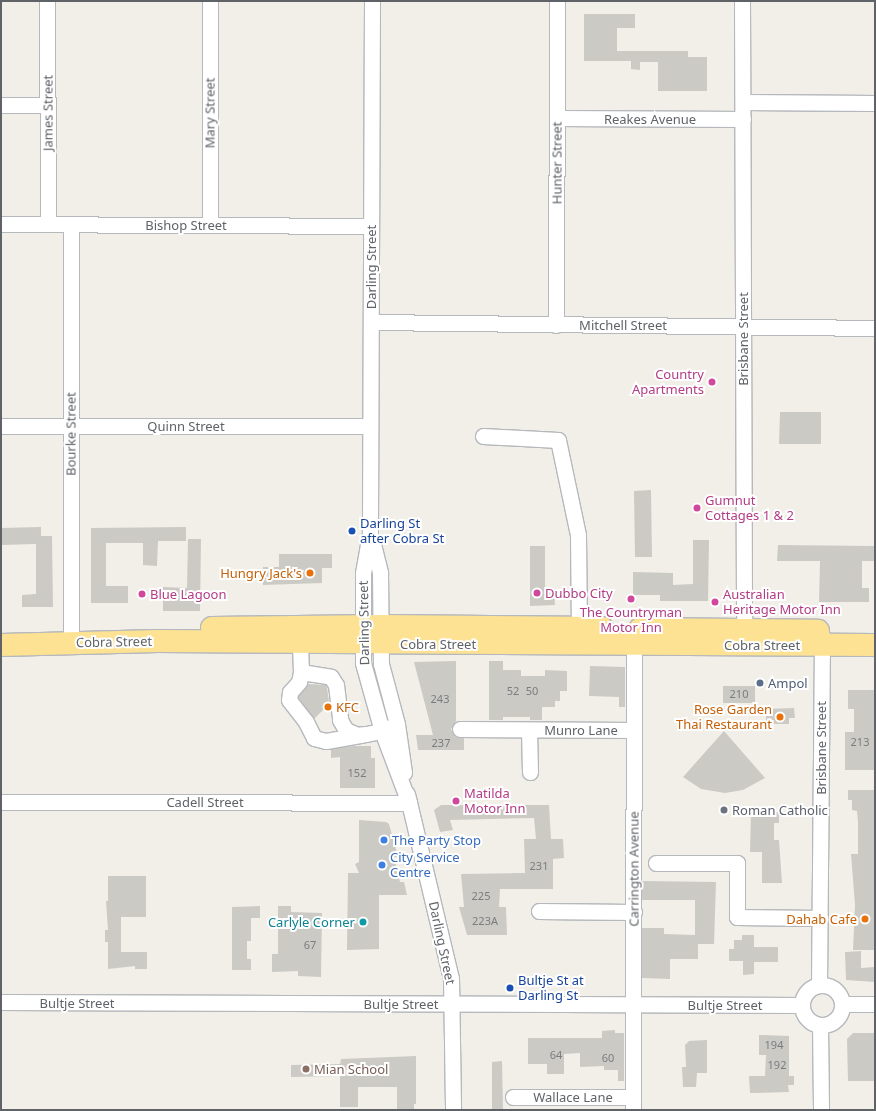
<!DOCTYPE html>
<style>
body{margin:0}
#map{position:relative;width:876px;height:1111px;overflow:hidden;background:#f1efe8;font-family:"Noto Sans",sans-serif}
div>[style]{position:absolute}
.building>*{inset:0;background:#cccac5}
.roads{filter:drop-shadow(1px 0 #b5b8bc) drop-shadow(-1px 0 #b5b8bc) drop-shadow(0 1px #b5b8bc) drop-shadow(0 -1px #b5b8bc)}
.minor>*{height:15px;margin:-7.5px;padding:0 7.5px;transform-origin:7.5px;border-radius:7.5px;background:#fff}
.minor>.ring{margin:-7.5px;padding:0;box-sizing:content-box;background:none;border:15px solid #fff;border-radius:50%}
.highway>*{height:22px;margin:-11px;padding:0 11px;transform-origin:11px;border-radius:11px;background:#fde293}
.dots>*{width:11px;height:11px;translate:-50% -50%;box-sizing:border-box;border:2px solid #fff;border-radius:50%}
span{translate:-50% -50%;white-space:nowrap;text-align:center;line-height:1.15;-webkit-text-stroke:4px #fff;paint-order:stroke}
.number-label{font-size:11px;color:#7a7d7f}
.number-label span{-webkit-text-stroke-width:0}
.street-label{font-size:13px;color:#5f6368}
.hotel-label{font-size:13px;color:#b23c85}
.right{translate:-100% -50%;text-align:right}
.left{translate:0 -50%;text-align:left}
.transit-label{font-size:13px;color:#164399}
.food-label{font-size:13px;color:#c56008}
.service-label{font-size:13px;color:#4e5e75}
.worship-label{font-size:13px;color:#5b616d}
.shop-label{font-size:13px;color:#366cbe}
.culture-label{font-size:13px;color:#0d838f}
.education-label{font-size:13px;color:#785e54}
.frame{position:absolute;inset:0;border:2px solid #5f6368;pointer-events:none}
</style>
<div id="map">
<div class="building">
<i style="clip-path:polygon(584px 14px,635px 14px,635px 28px,617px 28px,617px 51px,688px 51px,688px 57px,707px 57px,707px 91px,658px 91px,658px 62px,640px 62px,640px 70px,631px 69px,631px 61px,584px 61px)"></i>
<i style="clip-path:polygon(780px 412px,821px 412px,821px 444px,779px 444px)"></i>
<i style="clip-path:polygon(651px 490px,652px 557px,635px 557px,634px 491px)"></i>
<i style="clip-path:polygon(41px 527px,41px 536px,52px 536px,53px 607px,22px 607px,22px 595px,36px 594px,36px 544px,1px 545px,1px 528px)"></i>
<i style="clip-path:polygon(186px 527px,186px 541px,158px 541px,157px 566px,143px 565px,143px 543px,106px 543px,106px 586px,128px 586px,128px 603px,91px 603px,91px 528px)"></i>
<i style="clip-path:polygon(188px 539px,201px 539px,200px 611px,163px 611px,163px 587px,187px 588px)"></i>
<i style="clip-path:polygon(693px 540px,709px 540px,708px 601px,660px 601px,660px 595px,633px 595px,633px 572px,673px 573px,673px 585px,693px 584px)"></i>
<i style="clip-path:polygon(778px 545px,875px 546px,875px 561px,862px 561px,862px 588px,869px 588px,869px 602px,819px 602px,820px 561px,777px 561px)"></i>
<i style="clip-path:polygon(530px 546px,545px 546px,545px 591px,554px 591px,555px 605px,530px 606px)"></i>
<i style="clip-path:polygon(279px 554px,332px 554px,332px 568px,322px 568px,322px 583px,263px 585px,263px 567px,279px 567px)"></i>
<i style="clip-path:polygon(456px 661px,456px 721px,451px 729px,455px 737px,464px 738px,464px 750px,418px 750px,416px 735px,433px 735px,414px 662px)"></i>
<i style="clip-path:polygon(489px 661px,503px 661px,503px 670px,521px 670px,521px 676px,545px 676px,545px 670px,567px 671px,567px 691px,560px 691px,560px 701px,555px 701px,555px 707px,542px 707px,542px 720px,530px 720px,530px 717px,503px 717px,503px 720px,489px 720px)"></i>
<i style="clip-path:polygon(590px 666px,625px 667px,625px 707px,619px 707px,619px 697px,589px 696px)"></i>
<i style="clip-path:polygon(308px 684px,326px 685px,327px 688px,330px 709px,323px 710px,314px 719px,298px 697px)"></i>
<i style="clip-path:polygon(723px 686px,755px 686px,755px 703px,723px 703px)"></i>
<i style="clip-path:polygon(848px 690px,875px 690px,875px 770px,845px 770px,845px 732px,854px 732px,854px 709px,848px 709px)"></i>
<i style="clip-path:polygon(794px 708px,795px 718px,789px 718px,789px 724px,766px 724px,766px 709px)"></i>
<i style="clip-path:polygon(724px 731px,765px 778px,743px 790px,725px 793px,701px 789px,683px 777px)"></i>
<i style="clip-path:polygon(352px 746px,371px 746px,371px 758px,375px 758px,375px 788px,340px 788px,340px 757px,331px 758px,331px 749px)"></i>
<i style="clip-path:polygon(848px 790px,875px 790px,875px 950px,853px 950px,855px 905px,851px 854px,858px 854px,858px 822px,857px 811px,852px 810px,852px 800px,848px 800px)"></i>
<i style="clip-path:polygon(441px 805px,549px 805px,551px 839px,563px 839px,564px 858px,553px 859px,553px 889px,500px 889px,499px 907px,506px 907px,507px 935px,467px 935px,459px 907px,464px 907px,461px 874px,525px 873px,524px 839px,536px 839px,534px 818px,450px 820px,453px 830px,440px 832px,434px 810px)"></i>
<i style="clip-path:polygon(751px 811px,779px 812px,779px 823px,774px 823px,774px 840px,779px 840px,782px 883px,762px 883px,762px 852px,750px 852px)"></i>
<i style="clip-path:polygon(359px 820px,386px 822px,389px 824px,398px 857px,394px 857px,400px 882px,404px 882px,407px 895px,379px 895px,379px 949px,347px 950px,348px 873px,359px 873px,355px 864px,359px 862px)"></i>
<i style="clip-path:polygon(108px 876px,146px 876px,146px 917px,121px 917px,121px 952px,147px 952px,147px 969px,135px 969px,135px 966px,108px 969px,108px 942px,105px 942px,105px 930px,108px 930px,106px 901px,108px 901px)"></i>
<i style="clip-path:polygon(642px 881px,716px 882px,714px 944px,698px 944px,698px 959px,670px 959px,670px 979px,642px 978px,642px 928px,664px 928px,664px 934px,695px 935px,695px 900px,642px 900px)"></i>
<i style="clip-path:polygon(260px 906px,260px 918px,251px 918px,251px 941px,247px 941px,247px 959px,251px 959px,251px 970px,232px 970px,232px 907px)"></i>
<i style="clip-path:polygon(278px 906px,291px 906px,291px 912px,322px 913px,321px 977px,298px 976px,298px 971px,272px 972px,272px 954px,278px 954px)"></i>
<i style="clip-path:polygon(742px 935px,754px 935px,754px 947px,778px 947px,778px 962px,754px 962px,754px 974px,743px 975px,743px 961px,729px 961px,729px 949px,734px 949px,734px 940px,742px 940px)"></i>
<i style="clip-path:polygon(861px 951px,861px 968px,875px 967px,875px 982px,846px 980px,845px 952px)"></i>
<i style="clip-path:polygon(615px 1030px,615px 1033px,624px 1033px,624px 1081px,618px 1081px,618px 1070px,604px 1070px,604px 1066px,580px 1067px,580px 1053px,564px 1054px,564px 1074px,547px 1074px,547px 1064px,528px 1064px,528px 1038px,602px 1038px,602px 1031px)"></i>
<i style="clip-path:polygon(853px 1033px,875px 1033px,875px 1081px,848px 1081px,847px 1039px)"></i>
<i style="clip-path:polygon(759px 1035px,789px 1036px,789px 1076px,794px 1076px,794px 1085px,788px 1085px,789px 1092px,750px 1093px,749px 1076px,765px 1076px,766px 1055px,759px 1055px)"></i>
<i style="clip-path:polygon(707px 1040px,707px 1073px,697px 1073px,696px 1087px,683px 1087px,682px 1067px,686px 1067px,685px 1045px,689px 1041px)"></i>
<i style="clip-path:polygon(416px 1056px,416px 1104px,414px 1104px,414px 1110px,397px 1110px,397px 1087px,358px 1087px,358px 1107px,340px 1107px,340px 1076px,291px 1077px,291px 1065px,340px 1064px,341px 1059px)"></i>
<i style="clip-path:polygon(502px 1061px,503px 1110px,492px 1110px,492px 1062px)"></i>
</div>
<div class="roads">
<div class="minor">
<i style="left:47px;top:1px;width:223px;rotate:89.7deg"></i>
<i style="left:210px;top:1px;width:224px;rotate:90deg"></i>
<i style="left:372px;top:1px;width:532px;rotate:90.22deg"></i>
<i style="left:370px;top:533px;width:41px;rotate:99.9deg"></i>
<i style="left:363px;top:573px;width:90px;rotate:90deg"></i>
<i style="left:363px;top:663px;width:71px;rotate:74.4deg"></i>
<i style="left:382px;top:731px;width:77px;rotate:69.4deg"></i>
<i style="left:742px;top:1px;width:612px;rotate:89.81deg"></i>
<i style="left:744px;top:613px;width:17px;rotate:87deg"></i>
<i style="left:745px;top:630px;width:9px;rotate:63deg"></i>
<i style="left:743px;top:102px;width:132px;rotate:0.4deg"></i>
<i style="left:1px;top:105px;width:47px"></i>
<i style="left:557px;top:118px;width:186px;rotate:0.3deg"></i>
<i style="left:1px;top:224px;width:370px;rotate:0.3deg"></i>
<i style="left:371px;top:322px;width:504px;rotate:0.68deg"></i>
<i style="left:556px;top:325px;width:324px;rotate:-89.8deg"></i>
<i style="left:1px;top:426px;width:369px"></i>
<i style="left:483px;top:436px;width:75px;rotate:3.1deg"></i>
<i style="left:558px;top:440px;width:97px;rotate:78.1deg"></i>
<i style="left:578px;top:535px;width:101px;rotate:89.4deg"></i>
<i style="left:372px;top:540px;width:34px;rotate:76deg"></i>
<i style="left:380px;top:573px;width:91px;rotate:89.4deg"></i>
<i style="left:381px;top:664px;width:62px;rotate:75.1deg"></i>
<i style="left:397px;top:724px;width:49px;rotate:81.7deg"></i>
<i style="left:71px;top:643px;width:418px;rotate:-90deg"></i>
<i style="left:300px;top:644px;width:28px;rotate:88deg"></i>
<i style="left:301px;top:672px;width:30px;rotate:9deg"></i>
<i style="left:331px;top:677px;width:9px;rotate:58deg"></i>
<i style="left:336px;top:685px;width:35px;rotate:83deg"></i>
<i style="left:340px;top:720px;width:12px;rotate:59deg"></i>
<i style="left:346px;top:730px;width:12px;rotate:24deg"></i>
<i style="left:357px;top:735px;width:9px;rotate:-6deg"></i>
<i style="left:366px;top:734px;width:20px;rotate:-11deg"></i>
<i style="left:386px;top:730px;width:5px;rotate:-37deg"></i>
<i style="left:301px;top:672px;width:10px;rotate:101deg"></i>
<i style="left:299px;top:682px;width:13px;rotate:132deg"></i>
<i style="left:290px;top:692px;width:8px;rotate:97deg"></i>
<i style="left:289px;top:700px;width:28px;rotate:52deg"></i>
<i style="left:306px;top:722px;width:18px;rotate:63deg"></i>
<i style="left:314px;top:738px;width:12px;rotate:14deg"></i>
<i style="left:326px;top:741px;width:36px;rotate:-10deg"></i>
<i style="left:460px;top:729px;width:174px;rotate:0.3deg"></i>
<i style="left:529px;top:730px;width:42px;rotate:88.6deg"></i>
<i style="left:407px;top:794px;width:189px;rotate:76.6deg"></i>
<i style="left:451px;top:978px;width:132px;rotate:89.1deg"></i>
<i style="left:1px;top:802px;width:408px;rotate:0.1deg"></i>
<i style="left:656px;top:863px;width:81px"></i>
<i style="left:737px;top:863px;width:54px;rotate:90deg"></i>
<i style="left:737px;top:917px;width:83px;rotate:0.7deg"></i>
<i style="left:539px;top:911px;width:95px;rotate:0.6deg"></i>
<i style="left:819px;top:985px;width:349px;rotate:-89.5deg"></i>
<i class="ring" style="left:802px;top:985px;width:25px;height:25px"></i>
<i style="left:1px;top:1002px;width:800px;rotate:0.21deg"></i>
<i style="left:842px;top:1004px;width:33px"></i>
<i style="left:820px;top:1025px;width:85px;rotate:89.3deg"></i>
<i style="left:513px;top:1097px;width:120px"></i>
<i style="left:633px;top:1110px;width:475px;rotate:-89.9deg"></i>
</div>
<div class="highway">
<i style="left:212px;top:628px;width:168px;rotate:-0.7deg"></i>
<i style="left:380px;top:626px;width:222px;rotate:0.5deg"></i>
<i style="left:640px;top:629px;width:178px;rotate:0.6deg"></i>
<i style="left:1px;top:645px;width:157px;rotate:-1.5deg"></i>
<i style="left:158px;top:641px;width:717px;rotate:0.32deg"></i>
</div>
</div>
<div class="dots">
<i style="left:712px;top:382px;background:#d1479c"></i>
<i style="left:697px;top:508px;background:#d1479c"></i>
<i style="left:352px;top:531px;background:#1a4fb4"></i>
<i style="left:310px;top:573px;background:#e8710a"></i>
<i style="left:537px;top:593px;background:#d1479c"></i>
<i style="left:142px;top:594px;background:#d1479c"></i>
<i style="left:631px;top:599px;background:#d1479c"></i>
<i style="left:715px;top:602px;background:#d1479c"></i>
<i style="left:760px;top:683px;background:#5c6f8a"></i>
<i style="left:328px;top:707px;background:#e8710a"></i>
<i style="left:780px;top:717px;background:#e8710a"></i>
<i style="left:456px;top:801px;background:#d1479c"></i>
<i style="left:724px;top:810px;background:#6b7280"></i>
<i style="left:384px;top:840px;background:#3f7fe0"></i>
<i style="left:382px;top:865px;background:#3f7fe0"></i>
<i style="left:865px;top:919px;background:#e8710a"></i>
<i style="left:363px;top:922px;background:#0f9aa8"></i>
<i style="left:510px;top:988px;background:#1a4fb4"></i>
<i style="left:306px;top:1069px;background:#8d6e63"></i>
</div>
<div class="number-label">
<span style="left:513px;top:691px">52</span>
<span style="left:532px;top:691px">50</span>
<span style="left:739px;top:694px">210</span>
<span style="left:440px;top:699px">243</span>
<span style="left:860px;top:742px">213</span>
<span style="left:441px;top:743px">237</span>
<span style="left:357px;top:773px">152</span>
<span style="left:539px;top:866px">231</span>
<span style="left:481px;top:896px">225</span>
<span style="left:485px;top:921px">223A</span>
<span style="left:310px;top:945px">67</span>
<span style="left:774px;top:1045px">194</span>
<span style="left:556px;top:1055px">64</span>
<span style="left:608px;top:1058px">60</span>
<span style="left:777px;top:1065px">192</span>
</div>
<div class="street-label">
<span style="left:48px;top:113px;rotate:-90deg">James Street</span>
<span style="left:210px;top:113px;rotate:-90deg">Mary Street</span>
<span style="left:650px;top:119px">Reakes Avenue</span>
<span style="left:557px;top:163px;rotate:-90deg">Hunter Street</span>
<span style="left:186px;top:225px">Bishop Street</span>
<span style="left:371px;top:267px;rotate:-90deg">Darling Street</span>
<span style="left:623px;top:325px">Mitchell Street</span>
<span style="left:743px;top:339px;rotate:-90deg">Brisbane Street</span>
<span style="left:186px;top:426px">Quinn Street</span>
<span style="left:71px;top:434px;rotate:-90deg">Bourke Street</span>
<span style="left:364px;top:623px;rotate:-91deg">Darling Street</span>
<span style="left:114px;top:642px;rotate:-1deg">Cobra Street</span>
<span style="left:438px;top:644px">Cobra Street</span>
<span style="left:762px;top:645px">Cobra Street</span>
<span style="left:581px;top:730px">Munro Lane</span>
<span style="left:821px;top:748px;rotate:-90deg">Brisbane Street</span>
<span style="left:205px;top:802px">Cadell Street</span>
<span style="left:634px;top:869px;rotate:-90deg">Carrington Avenue</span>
<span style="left:442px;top:943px;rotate:78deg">Darling Street</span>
<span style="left:77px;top:1003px">Bultje Street</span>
<span style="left:401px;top:1004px">Bultje Street</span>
<span style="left:725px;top:1005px">Bultje Street</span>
<span style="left:573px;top:1097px">Wallace Lane</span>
</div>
<div class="hotel-label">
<span class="right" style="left:704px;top:382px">Country<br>Apartments</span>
<span class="left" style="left:705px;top:508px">Gumnut<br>Cottages 1 &amp; 2</span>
<span class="left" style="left:545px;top:593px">Dubbo City</span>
<span class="left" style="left:150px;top:594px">Blue Lagoon</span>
<span class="left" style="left:723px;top:602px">Australian<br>Heritage Motor Inn</span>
<span style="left:631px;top:620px">The Countryman<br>Motor Inn</span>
<span class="left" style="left:464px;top:801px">Matilda<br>Motor Inn</span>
</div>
<div class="transit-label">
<span class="left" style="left:360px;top:531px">Darling St<br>after Cobra St</span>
<span class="left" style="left:518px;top:988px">Bultje St at<br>Darling St</span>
</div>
<div class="food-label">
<span class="right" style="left:302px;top:573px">Hungry Jack's</span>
<span class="left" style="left:336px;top:707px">KFC</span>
<span class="right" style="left:772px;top:717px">Rose Garden<br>Thai Restaurant</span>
<span class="right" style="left:857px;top:919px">Dahab Cafe</span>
</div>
<div class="service-label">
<span class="left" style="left:768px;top:683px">Ampol</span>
</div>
<div class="worship-label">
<span class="left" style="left:732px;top:810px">Roman Catholic</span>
</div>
<div class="shop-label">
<span class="left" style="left:392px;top:840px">The Party Stop</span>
<span class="left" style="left:390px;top:865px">City Service<br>Centre</span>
</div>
<div class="culture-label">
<span class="right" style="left:355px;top:922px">Carlyle Corner</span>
</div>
<div class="education-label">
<span class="left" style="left:314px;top:1069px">Mian School</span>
</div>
<div class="frame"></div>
</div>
